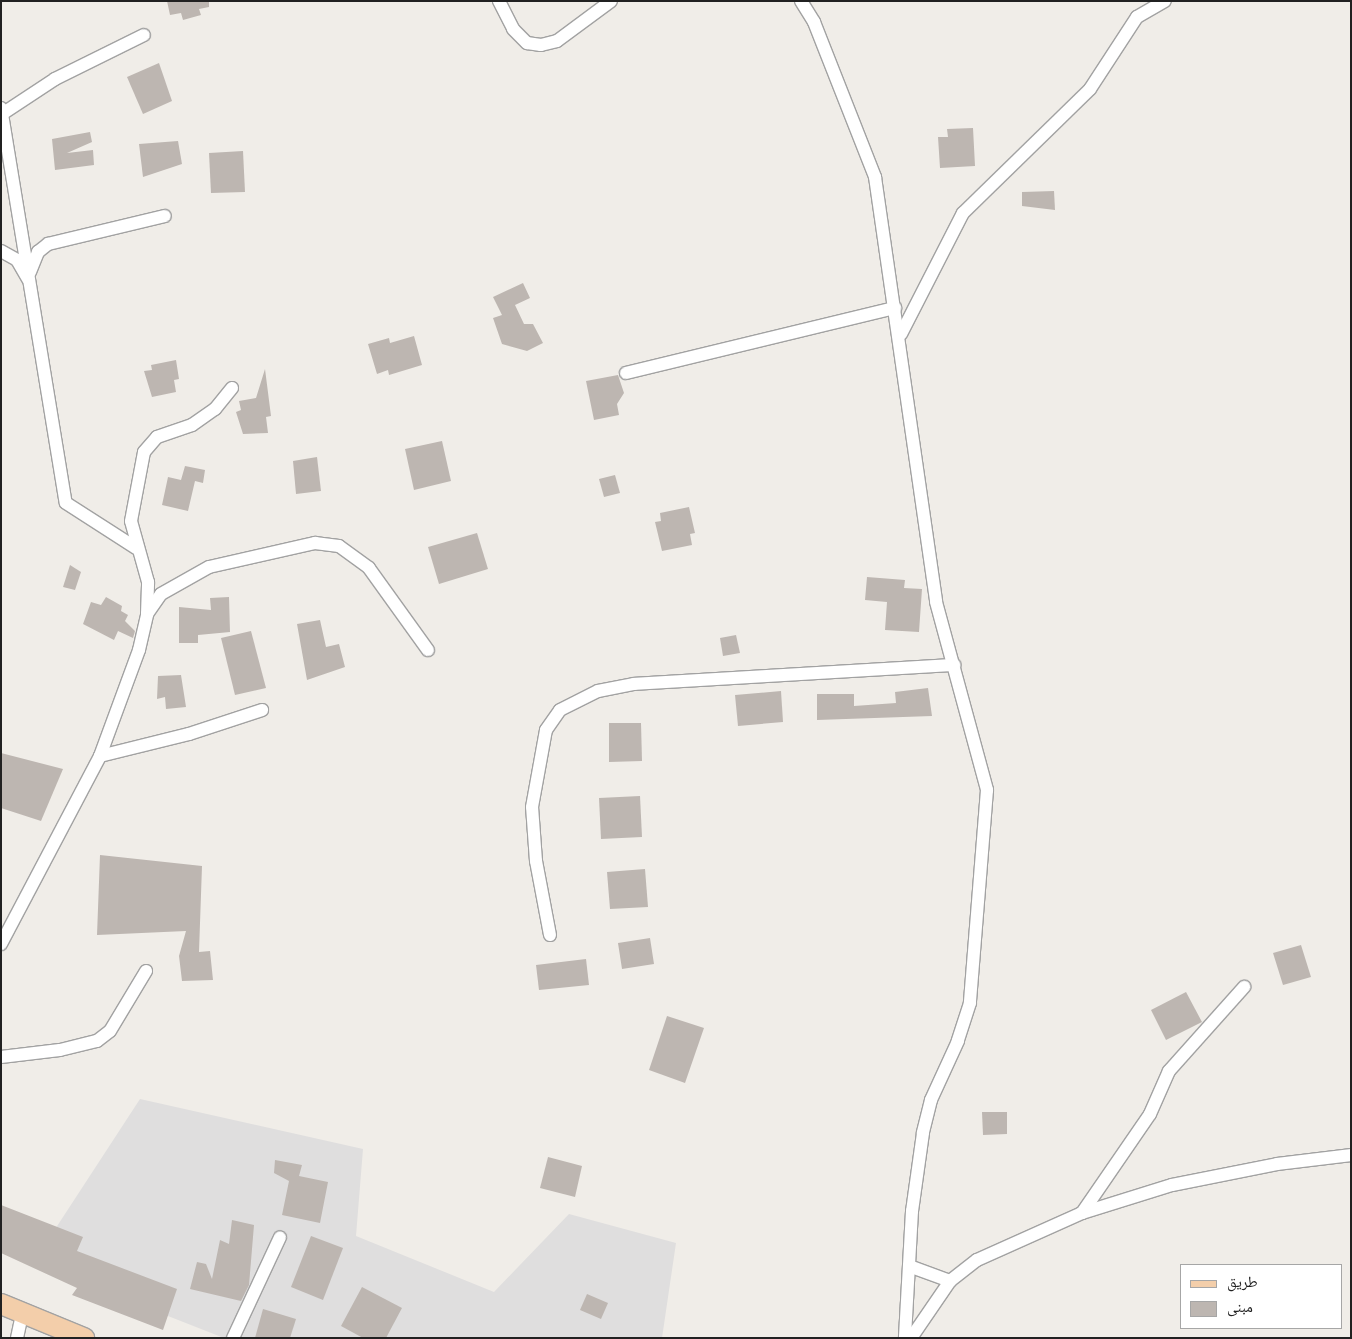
<!DOCTYPE html>
<meta charset="utf-8">
<style>
body{margin:0}
#map{position:relative;width:1352px;height:1339px;overflow:hidden;background:#f0ede8;font-family:"PT Sans Narrow","Noto Naskh Arabic",sans-serif}
div>[style]{position:absolute}
.residential>*{inset:0;background:#dfdede}
.building>*{inset:0;background:#bdb6b1}
.roads{filter:drop-shadow(1px 0 #a2a2a2) drop-shadow(-1px 0 #a2a2a2) drop-shadow(0 1px #a2a2a2) drop-shadow(0 -1px #a2a2a2)}
.street>*{height:12px;margin:-6px;padding:0 6px;transform-origin:6px;border-radius:6px;background:#fff}
.primary>*{height:20px;margin:-10px;padding:0 10px;transform-origin:10px;border-radius:10px;background:#f3ceaa}
span{translate:-50% -50%;white-space:nowrap;text-align:center;line-height:1.15;-webkit-text-stroke:5px #fff;paint-order:stroke}
.frame{position:absolute;inset:0;border:2px solid #212121;pointer-events:none}
.legend{position:absolute;left:1180px;top:1264px;width:162px;height:65px;box-sizing:border-box;background:#fff;border:1px solid #a6a6a6;margin:0;padding:6px 9px;list-style:none;font-size:15px;color:#212121}
.legend li{display:flex;align-items:center;gap:10px;height:25px}
.legend b{width:25px;border:1px solid #a6a6a6}
</style>
<div id="map">
<div class="residential">
<i style="clip-path:polygon(140px 1099px,363px 1149px,356px 1236px,494px 1292px,569px 1214px,676px 1243px,662px 1338px,224px 1338px,33px 1263px)"></i>
</div>
<div class="building">
<i style="clip-path:polygon(167px 1px,209px 1px,209px 7px,199px 9px,201px 15px,183px 20px,181px 13px,170px 15px)"></i>
<i style="clip-path:polygon(159px 63px,172px 101px,143px 114px,127px 77px)"></i>
<i style="clip-path:polygon(973px 128px,975px 166px,940px 168px,938px 137px,948px 137px,947px 129px)"></i>
<i style="clip-path:polygon(90px 132px,92px 142px,67px 153px,93px 150px,94px 165px,55px 170px,52px 139px)"></i>
<i style="clip-path:polygon(178px 141px,182px 164px,143px 177px,139px 144px)"></i>
<i style="clip-path:polygon(243px 151px,245px 192px,211px 193px,209px 153px)"></i>
<i style="clip-path:polygon(1054px 191px,1055px 210px,1022px 206px,1022px 192px)"></i>
<i style="clip-path:polygon(523px 283px,530px 298px,515px 305px,524px 324px,533px 324px,543px 343px,527px 351px,502px 344px,493px 318px,502px 315px,493px 297px)"></i>
<i style="clip-path:polygon(414px 336px,422px 365px,389px 375px,388px 370px,377px 374px,368px 344px,389px 338px,390px 343px)"></i>
<i style="clip-path:polygon(176px 360px,179px 379px,174px 380px,176px 392px,152px 397px,144px 371px,152px 370px,151px 365px)"></i>
<i style="clip-path:polygon(265px 369px,271px 416px,266px 417px,268px 433px,243px 434px,236px 412px,241px 410px,239px 401px,256px 398px)"></i>
<i style="clip-path:polygon(618px 375px,624px 393px,617px 404px,619px 415px,594px 420px,586px 381px)"></i>
<i style="clip-path:polygon(442px 441px,451px 481px,414px 490px,405px 449px)"></i>
<i style="clip-path:polygon(317px 457px,321px 491px,296px 494px,293px 461px)"></i>
<i style="clip-path:polygon(185px 466px,205px 470px,203px 483px,195px 481px,188px 511px,162px 505px,168px 477px,181px 480px)"></i>
<i style="clip-path:polygon(615px 475px,620px 493px,604px 497px,599px 479px)"></i>
<i style="clip-path:polygon(689px 507px,695px 533px,690px 534px,692px 545px,662px 551px,655px 522px,661px 521px,660px 513px)"></i>
<i style="clip-path:polygon(477px 533px,488px 569px,439px 584px,428px 547px)"></i>
<i style="clip-path:polygon(70px 565px,81px 572px,75px 590px,63px 587px)"></i>
<i style="clip-path:polygon(867px 577px,905px 580px,904px 588px,922px 589px,919px 632px,885px 630px,887px 602px,865px 600px)"></i>
<i style="clip-path:polygon(106px 597px,122px 606px,121px 611px,128px 615px,125px 621px,135px 631px,133px 638px,118px 631px,114px 640px,83px 624px,91px 602px,101px 605px)"></i>
<i style="clip-path:polygon(229px 597px,230px 632px,198px 635px,198px 643px,179px 643px,179px 607px,211px 610px,210px 598px)"></i>
<i style="clip-path:polygon(320px 620px,326px 647px,339px 644px,345px 667px,307px 680px,297px 624px)"></i>
<i style="clip-path:polygon(251px 631px,266px 688px,235px 695px,221px 638px)"></i>
<i style="clip-path:polygon(736px 635px,740px 653px,723px 656px,720px 638px)"></i>
<i style="clip-path:polygon(181px 675px,186px 707px,166px 709px,165px 697px,157px 699px,158px 676px)"></i>
<i style="clip-path:polygon(928px 688px,932px 716px,817px 720px,817px 694px,854px 694px,854px 706px,896px 703px,895px 692px)"></i>
<i style="clip-path:polygon(781px 691px,783px 722px,738px 726px,735px 695px)"></i>
<i style="clip-path:polygon(609px 723px,641px 723px,642px 761px,609px 762px)"></i>
<i style="clip-path:polygon(1px 753px,63px 769px,41px 821px,1px 808px)"></i>
<i style="clip-path:polygon(640px 796px,642px 837px,601px 839px,599px 798px)"></i>
<i style="clip-path:polygon(100px 855px,202px 866px,199px 952px,210px 951px,213px 980px,182px 981px,179px 956px,186px 931px,97px 935px)"></i>
<i style="clip-path:polygon(645px 869px,648px 907px,610px 909px,607px 872px)"></i>
<i style="clip-path:polygon(650px 938px,654px 964px,622px 969px,618px 943px)"></i>
<i style="clip-path:polygon(1301px 945px,1311px 977px,1283px 985px,1273px 953px)"></i>
<i style="clip-path:polygon(586px 959px,589px 985px,539px 990px,536px 965px)"></i>
<i style="clip-path:polygon(1186px 992px,1202px 1022px,1166px 1040px,1151px 1010px)"></i>
<i style="clip-path:polygon(667px 1016px,704px 1028px,685px 1083px,649px 1070px)"></i>
<i style="clip-path:polygon(982px 1112px,1007px 1112px,1007px 1134px,983px 1135px)"></i>
<i style="clip-path:polygon(548px 1157px,582px 1166px,575px 1197px,540px 1188px)"></i>
<i style="clip-path:polygon(275px 1160px,302px 1165px,299px 1176px,328px 1182px,320px 1223px,282px 1215px,289px 1181px,274px 1173px)"></i>
<i style="clip-path:polygon(1px 1205px,83px 1237px,77px 1251px,177px 1289px,163px 1330px,72px 1295px,77px 1288px,1px 1253px)"></i>
<i style="clip-path:polygon(232px 1220px,254px 1225px,249px 1285px,241px 1301px,190px 1289px,197px 1262px,206px 1264px,212px 1279px,220px 1240px,229px 1244px)"></i>
<i style="clip-path:polygon(311px 1236px,343px 1248px,323px 1300px,291px 1287px)"></i>
<i style="clip-path:polygon(362px 1287px,402px 1308px,386px 1338px,363px 1338px,341px 1326px)"></i>
<i style="clip-path:polygon(587px 1294px,608px 1303px,601px 1319px,580px 1310px)"></i>
<i style="clip-path:polygon(263px 1309px,296px 1319px,290px 1338px,255px 1338px)"></i>
</div>
<div class="roads">
<div class="street">
<i style="left:499px;top:1px;width:31px;rotate:63deg"></i>
<i style="left:513px;top:29px;width:20px;rotate:45deg"></i>
<i style="left:527px;top:43px;width:14px;rotate:8deg"></i>
<i style="left:541px;top:45px;width:16px;rotate:-14deg"></i>
<i style="left:557px;top:41px;width:67px;rotate:-36.5deg"></i>
<i style="left:801px;top:1px;width:25px;rotate:58deg"></i>
<i style="left:814px;top:22px;width:167px;rotate:68.5deg"></i>
<i style="left:875px;top:177px;width:429px;rotate:81.8deg"></i>
<i style="left:936px;top:602px;width:195px;rotate:74.8deg"></i>
<i style="left:987px;top:790px;width:214px;rotate:94.6deg"></i>
<i style="left:970px;top:1003px;width:40px;rotate:108deg"></i>
<i style="left:958px;top:1041px;width:65px;rotate:114.6deg"></i>
<i style="left:931px;top:1100px;width:34px;rotate:104deg"></i>
<i style="left:923px;top:1133px;width:79px;rotate:98deg"></i>
<i style="left:912px;top:1211px;width:127px;rotate:93.2deg"></i>
<i style="left:1px;top:108px;width:400px;rotate:80.7deg"></i>
<i style="left:66px;top:503px;width:83px;rotate:32.7deg"></i>
<i style="left:2px;top:114px;width:64px;rotate:-33.4deg"></i>
<i style="left:55px;top:79px;width:99px;rotate:-26.3deg"></i>
<i style="left:1px;top:251px;width:18px;rotate:29deg"></i>
<i style="left:17px;top:260px;width:22px;rotate:60deg"></i>
<i style="left:30px;top:272px;width:22px;rotate:-68deg"></i>
<i style="left:38px;top:252px;width:13px;rotate:-39deg"></i>
<i style="left:48px;top:244px;width:120px;rotate:-13.5deg"></i>
<i style="left:901px;top:334px;width:136px;rotate:-62.9deg"></i>
<i style="left:963px;top:213px;width:177px;rotate:-44.3deg"></i>
<i style="left:1090px;top:89px;width:86px;rotate:-56.9deg"></i>
<i style="left:1137px;top:17px;width:32px;rotate:-30deg"></i>
<i style="left:626px;top:373px;width:277px;rotate:-13.6deg"></i>
<i style="left:147px;top:614px;width:24px;rotate:-55deg"></i>
<i style="left:161px;top:594px;width:55px;rotate:-29.4deg"></i>
<i style="left:209px;top:567px;width:109px;rotate:-12.8deg"></i>
<i style="left:315px;top:543px;width:24px;rotate:7deg"></i>
<i style="left:339px;top:546px;width:37px;rotate:36deg"></i>
<i style="left:369px;top:568px;width:101px;rotate:54.3deg"></i>
<i style="left:100px;top:756px;width:92px;rotate:-13.9deg"></i>
<i style="left:189px;top:734px;width:77px;rotate:-18.2deg"></i>
<i style="left:550px;top:935px;width:75px;rotate:-100.7deg"></i>
<i style="left:536px;top:861px;width:54px;rotate:-94.2deg"></i>
<i style="left:532px;top:807px;width:78px;rotate:-79.7deg"></i>
<i style="left:546px;top:730px;width:24px;rotate:-55deg"></i>
<i style="left:560px;top:710px;width:42px;rotate:-26.6deg"></i>
<i style="left:598px;top:691px;width:37px;rotate:-11deg"></i>
<i style="left:634px;top:684px;width:321px;rotate:-3.4deg"></i>
<i style="left:1px;top:944px;width:212px;rotate:-62.2deg"></i>
<i style="left:100px;top:756px;width:113px;rotate:-69.8deg"></i>
<i style="left:139px;top:650px;width:37px;rotate:-77deg"></i>
<i style="left:147px;top:614px;width:32px;rotate:-88deg"></i>
<i style="left:148px;top:582px;width:63px;rotate:-105.6deg"></i>
<i style="left:131px;top:521px;width:70px;rotate:-79.3deg"></i>
<i style="left:144px;top:452px;width:20px;rotate:-49deg"></i>
<i style="left:157px;top:437px;width:37px;rotate:-19deg"></i>
<i style="left:192px;top:425px;width:28px;rotate:-35deg"></i>
<i style="left:215px;top:409px;width:27px;rotate:-51deg"></i>
<i style="left:1px;top:1057px;width:59px;rotate:-6.8deg"></i>
<i style="left:60px;top:1050px;width:38px;rotate:-14deg"></i>
<i style="left:97px;top:1041px;width:16px;rotate:-38deg"></i>
<i style="left:110px;top:1031px;width:70px;rotate:-59deg"></i>
<i style="left:1082px;top:1213px;width:120px;rotate:-55.5deg"></i>
<i style="left:1150px;top:1114px;width:47px;rotate:-66.2deg"></i>
<i style="left:1169px;top:1071px;width:113px;rotate:-48.2deg"></i>
<i style="left:909px;top:1266px;width:44px;rotate:20.1deg"></i>
<i style="left:17px;top:1338px;width:25px;rotate:-78deg"></i>
<i style="left:233px;top:1338px;width:111px;rotate:-65deg"></i>
<i style="left:911px;top:1338px;width:69px;rotate:-55.6deg"></i>
<i style="left:950px;top:1281px;width:34px;rotate:-38deg"></i>
<i style="left:977px;top:1260px;width:115px;rotate:-24.1deg"></i>
<i style="left:1082px;top:1213px;width:94px;rotate:-17.3deg"></i>
<i style="left:1172px;top:1185px;width:107px;rotate:-11.3deg"></i>
<i style="left:1277px;top:1164px;width:75px;rotate:-6.9deg"></i>
</div>
<div class="primary">
<i style="left:1px;top:1304px;width:90px;rotate:22.3deg"></i>
</div>
</div>
<div class="frame"></div>
<ul class="legend">
<li><b style="height:6px;background:#f3ceaa"></b>طريق</li>
<li><b style="height:14px;background:#bdb6b1"></b>مبنى</li>
</ul>
</div>
